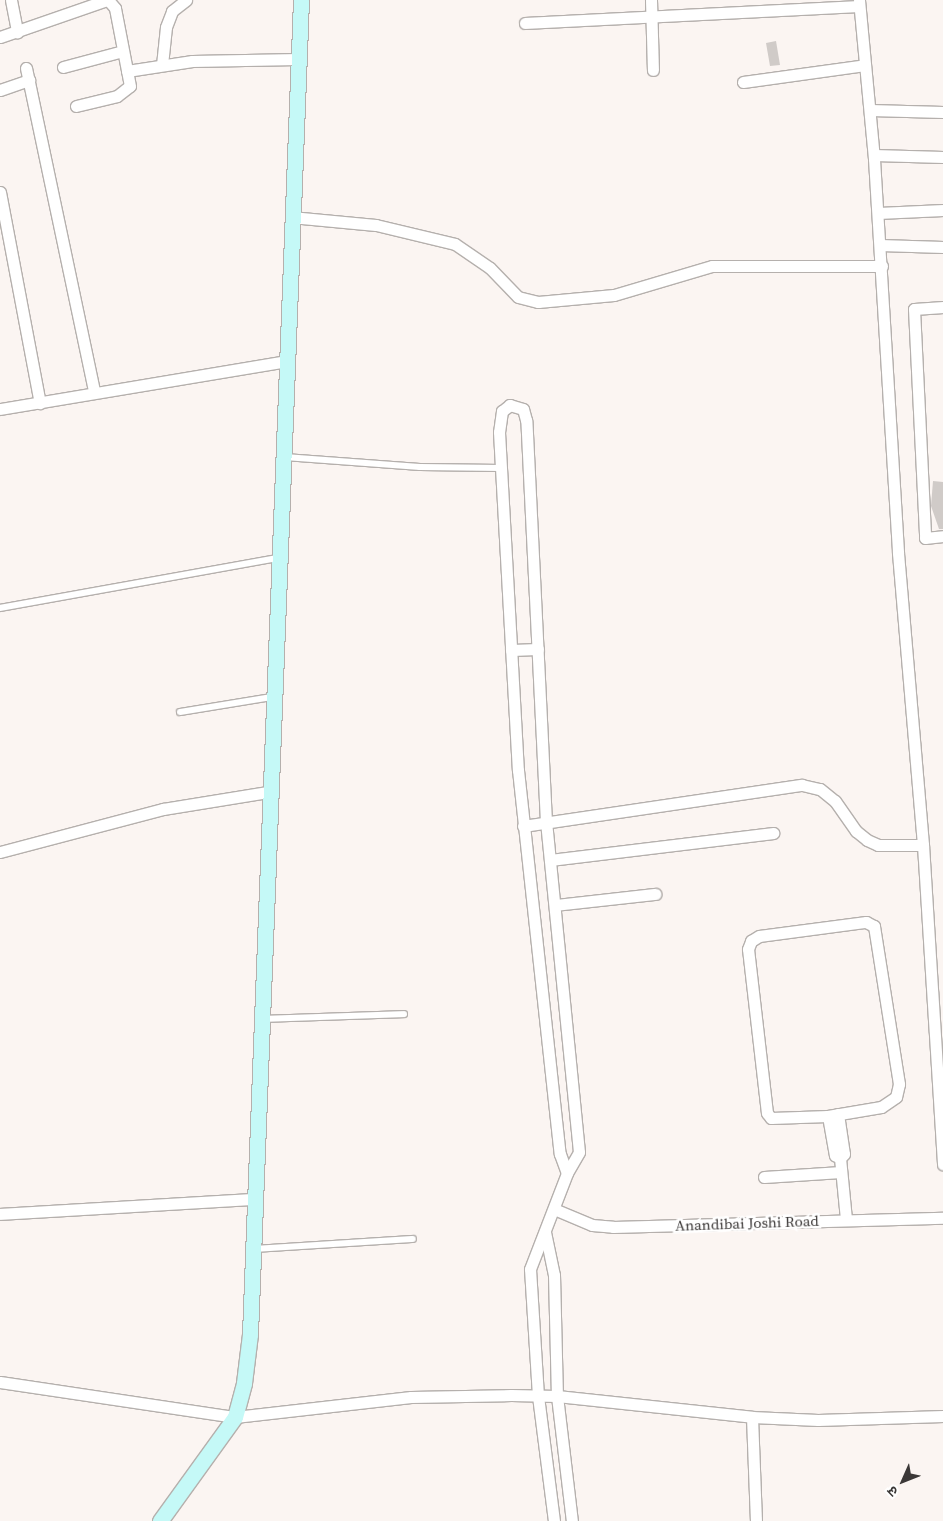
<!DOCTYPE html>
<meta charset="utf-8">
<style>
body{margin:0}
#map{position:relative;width:943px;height:1521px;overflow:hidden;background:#fbf5f2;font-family:"Source Serif 4","Noto Sans Devanagari",serif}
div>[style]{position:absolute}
.building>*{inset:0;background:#d0cbc8}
.roads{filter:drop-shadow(1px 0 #b5b0ad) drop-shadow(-1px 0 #b5b0ad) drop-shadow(0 1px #b5b0ad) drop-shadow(0 -1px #b5b0ad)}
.lane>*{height:5.5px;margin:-2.75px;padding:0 2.75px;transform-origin:2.75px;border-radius:2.75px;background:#fff}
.street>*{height:11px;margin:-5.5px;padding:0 5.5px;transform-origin:5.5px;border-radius:5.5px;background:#fff}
.secondary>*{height:15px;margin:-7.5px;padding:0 7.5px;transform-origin:7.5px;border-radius:7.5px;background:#c5f9f7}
span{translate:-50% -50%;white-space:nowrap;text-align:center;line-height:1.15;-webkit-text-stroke:5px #fff;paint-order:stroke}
.street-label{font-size:15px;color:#3b3837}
.north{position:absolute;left:878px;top:1456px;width:50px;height:50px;-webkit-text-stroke:4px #fff;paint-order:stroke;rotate:226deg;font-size:14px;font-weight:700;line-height:20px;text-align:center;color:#3b3837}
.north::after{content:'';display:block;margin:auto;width:18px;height:22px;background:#3b3837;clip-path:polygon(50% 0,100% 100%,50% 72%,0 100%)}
</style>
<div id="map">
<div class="building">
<i style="clip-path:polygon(776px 41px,780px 65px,770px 66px,766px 43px)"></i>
<i style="clip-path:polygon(933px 481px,943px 482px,943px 529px,939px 529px,931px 506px)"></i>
</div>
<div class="roads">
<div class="lane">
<i style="left:285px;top:457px;width:135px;rotate:4.2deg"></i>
<i style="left:420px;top:467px;width:81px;rotate:0.7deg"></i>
<i style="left:0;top:608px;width:283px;rotate:-10.2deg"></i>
<i style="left:180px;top:712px;width:93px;rotate:-9.3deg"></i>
<i style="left:264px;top:1019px;width:140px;rotate:-2deg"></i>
<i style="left:253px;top:1249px;width:160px;rotate:-3.6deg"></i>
</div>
<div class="street">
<i style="left:11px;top:0;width:33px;rotate:79deg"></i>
<i style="left:651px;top:0;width:70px;rotate:88.4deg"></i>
<i style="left:859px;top:0;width:160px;rotate:84.6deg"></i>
<i style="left:874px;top:159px;width:395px;rotate:86.5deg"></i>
<i style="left:898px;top:553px;width:293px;rotate:85.1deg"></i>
<i style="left:923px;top:845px;width:320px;rotate:86.4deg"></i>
<i style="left:525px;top:23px;width:334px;rotate:-2.9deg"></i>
<i style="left:0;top:37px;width:113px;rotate:-19.1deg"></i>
<i style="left:162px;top:65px;width:38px;rotate:-84deg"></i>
<i style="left:166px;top:27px;width:17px;rotate:-69deg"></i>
<i style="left:172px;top:11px;width:18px;rotate:-38deg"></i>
<i style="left:63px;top:67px;width:62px;rotate:-14.9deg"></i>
<i style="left:26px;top:68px;width:331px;rotate:78.1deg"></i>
<i style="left:127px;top:71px;width:66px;rotate:-8.7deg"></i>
<i style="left:192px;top:61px;width:106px;rotate:-1.1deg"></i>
<i style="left:743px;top:82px;width:123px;rotate:-7.9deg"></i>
<i style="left:0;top:90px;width:31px;rotate:-19deg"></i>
<i style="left:76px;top:106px;width:42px;rotate:-13.7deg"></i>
<i style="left:117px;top:96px;width:16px;rotate:-38deg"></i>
<i style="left:130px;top:86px;width:79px;rotate:-100.9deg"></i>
<i style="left:115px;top:8px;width:11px;rotate:-131deg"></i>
<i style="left:870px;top:110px;width:73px;rotate:1.6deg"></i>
<i style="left:874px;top:155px;width:69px;rotate:1.7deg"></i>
<i style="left:0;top:192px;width:215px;rotate:79.3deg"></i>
<i style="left:878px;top:213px;width:65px;rotate:-2.6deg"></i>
<i style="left:291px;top:217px;width:85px;rotate:5.4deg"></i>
<i style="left:376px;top:225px;width:81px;rotate:13.5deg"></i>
<i style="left:455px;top:244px;width:42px;rotate:34.4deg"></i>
<i style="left:490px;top:268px;width:40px;rotate:46deg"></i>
<i style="left:518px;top:297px;width:21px;rotate:14deg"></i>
<i style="left:538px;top:302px;width:76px;rotate:-5.3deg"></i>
<i style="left:614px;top:295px;width:102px;rotate:-16.5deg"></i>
<i style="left:712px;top:266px;width:170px"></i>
<i style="left:880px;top:245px;width:63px;rotate:1.8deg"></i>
<i style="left:943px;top:307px;width:29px;rotate:176deg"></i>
<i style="left:914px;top:309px;width:229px;rotate:87.2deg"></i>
<i style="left:925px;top:538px;width:18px;rotate:-6deg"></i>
<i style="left:0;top:409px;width:290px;rotate:-9.5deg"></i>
<i style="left:511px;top:650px;width:27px;rotate:-2deg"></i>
<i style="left:523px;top:826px;width:282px;rotate:-8.4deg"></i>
<i style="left:802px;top:785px;width:18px;rotate:13deg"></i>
<i style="left:820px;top:789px;width:19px;rotate:39deg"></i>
<i style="left:835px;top:801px;width:37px;rotate:55deg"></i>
<i style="left:856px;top:831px;width:14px;rotate:39deg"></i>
<i style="left:867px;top:840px;width:12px;rotate:24deg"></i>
<i style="left:878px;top:845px;width:45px"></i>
<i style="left:0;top:852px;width:169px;rotate:-14.8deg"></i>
<i style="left:163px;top:809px;width:106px;rotate:-9.2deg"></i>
<i style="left:550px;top:860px;width:225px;rotate:-6.9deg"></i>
<i style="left:555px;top:905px;width:101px;rotate:-6.3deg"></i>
<i style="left:866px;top:922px;width:9px;rotate:27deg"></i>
<i style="left:874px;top:926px;width:160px;rotate:81deg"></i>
<i style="left:899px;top:1084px;width:13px;rotate:103deg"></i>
<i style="left:896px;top:1097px;width:18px;rotate:146deg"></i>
<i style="left:881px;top:1107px;width:54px;rotate:170.4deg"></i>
<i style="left:828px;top:1116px;width:57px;rotate:178deg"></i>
<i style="left:771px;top:1118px;width:6px;rotate:-129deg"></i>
<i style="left:767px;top:1113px;width:165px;rotate:-96.6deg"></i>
<i style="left:748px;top:949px;width:9px;rotate:-69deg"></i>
<i style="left:751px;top:941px;width:9px;rotate:-32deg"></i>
<i style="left:759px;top:936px;width:108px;rotate:-7.5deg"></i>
<i style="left:838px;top:1114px;width:40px;rotate:81.5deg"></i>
<i style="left:844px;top:1154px;width:6px;rotate:135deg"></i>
<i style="left:828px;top:1116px;width:40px;rotate:80deg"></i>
<i style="left:835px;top:1155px;width:6px;rotate:31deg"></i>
<i style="left:840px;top:1158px;width:61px;rotate:84.4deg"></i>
<i style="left:764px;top:1177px;width:77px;rotate:-3.7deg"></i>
<i style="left:554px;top:1209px;width:41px;rotate:22.8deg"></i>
<i style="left:592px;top:1225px;width:21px;rotate:5deg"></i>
<i style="left:613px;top:1227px;width:330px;rotate:-1.6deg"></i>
<i style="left:0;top:1214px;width:255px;rotate:-3.4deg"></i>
<i style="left:545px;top:1232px;width:44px;rotate:78.2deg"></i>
<i style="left:554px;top:1275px;width:121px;rotate:88.6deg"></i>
<i style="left:557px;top:1396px;width:126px;rotate:83.2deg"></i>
<i style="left:0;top:1382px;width:238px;rotate:8.5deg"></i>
<i style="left:235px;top:1417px;width:177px;rotate:-6.5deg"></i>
<i style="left:411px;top:1397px;width:100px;rotate:-1.1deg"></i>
<i style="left:511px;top:1395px;width:46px;rotate:1.2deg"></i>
<i style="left:557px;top:1396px;width:196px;rotate:6.1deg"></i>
<i style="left:752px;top:1417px;width:66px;rotate:2.6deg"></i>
<i style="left:818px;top:1420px;width:125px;rotate:-1.8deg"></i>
<i style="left:752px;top:1417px;width:104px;rotate:87.8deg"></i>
<i style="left:554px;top:1521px;width:126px;rotate:-97.3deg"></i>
<i style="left:538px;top:1396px;width:127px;rotate:-93.6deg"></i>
<i style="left:530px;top:1269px;width:103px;rotate:-68.9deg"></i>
<i style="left:567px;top:1173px;width:24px;rotate:-60deg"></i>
<i style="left:579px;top:1152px;width:332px;rotate:-95.7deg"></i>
<i style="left:546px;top:822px;width:402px;rotate:-92.8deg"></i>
<i style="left:526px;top:420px;width:11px;rotate:-105deg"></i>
<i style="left:523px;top:409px;width:14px;rotate:-163deg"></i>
<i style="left:510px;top:405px;width:10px;rotate:143deg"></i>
<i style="left:502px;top:411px;width:21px;rotate:98deg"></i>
<i style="left:499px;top:432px;width:339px;rotate:86.8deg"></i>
<i style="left:518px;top:770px;width:386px;rotate:83.8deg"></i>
<i style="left:560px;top:1154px;width:20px;rotate:70deg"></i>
</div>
<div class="secondary">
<i style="left:160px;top:1521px;width:128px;rotate:-54.2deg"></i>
<i style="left:235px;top:1417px;width:35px;rotate:-75deg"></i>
<i style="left:244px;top:1383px;width:49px;rotate:-83deg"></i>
<i style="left:250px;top:1334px;width:1335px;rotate:-87.81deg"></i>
</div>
</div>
<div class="street-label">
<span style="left:747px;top:1223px;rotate:-2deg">Anandibai Joshi Road</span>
</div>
<div class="north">उ</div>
</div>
